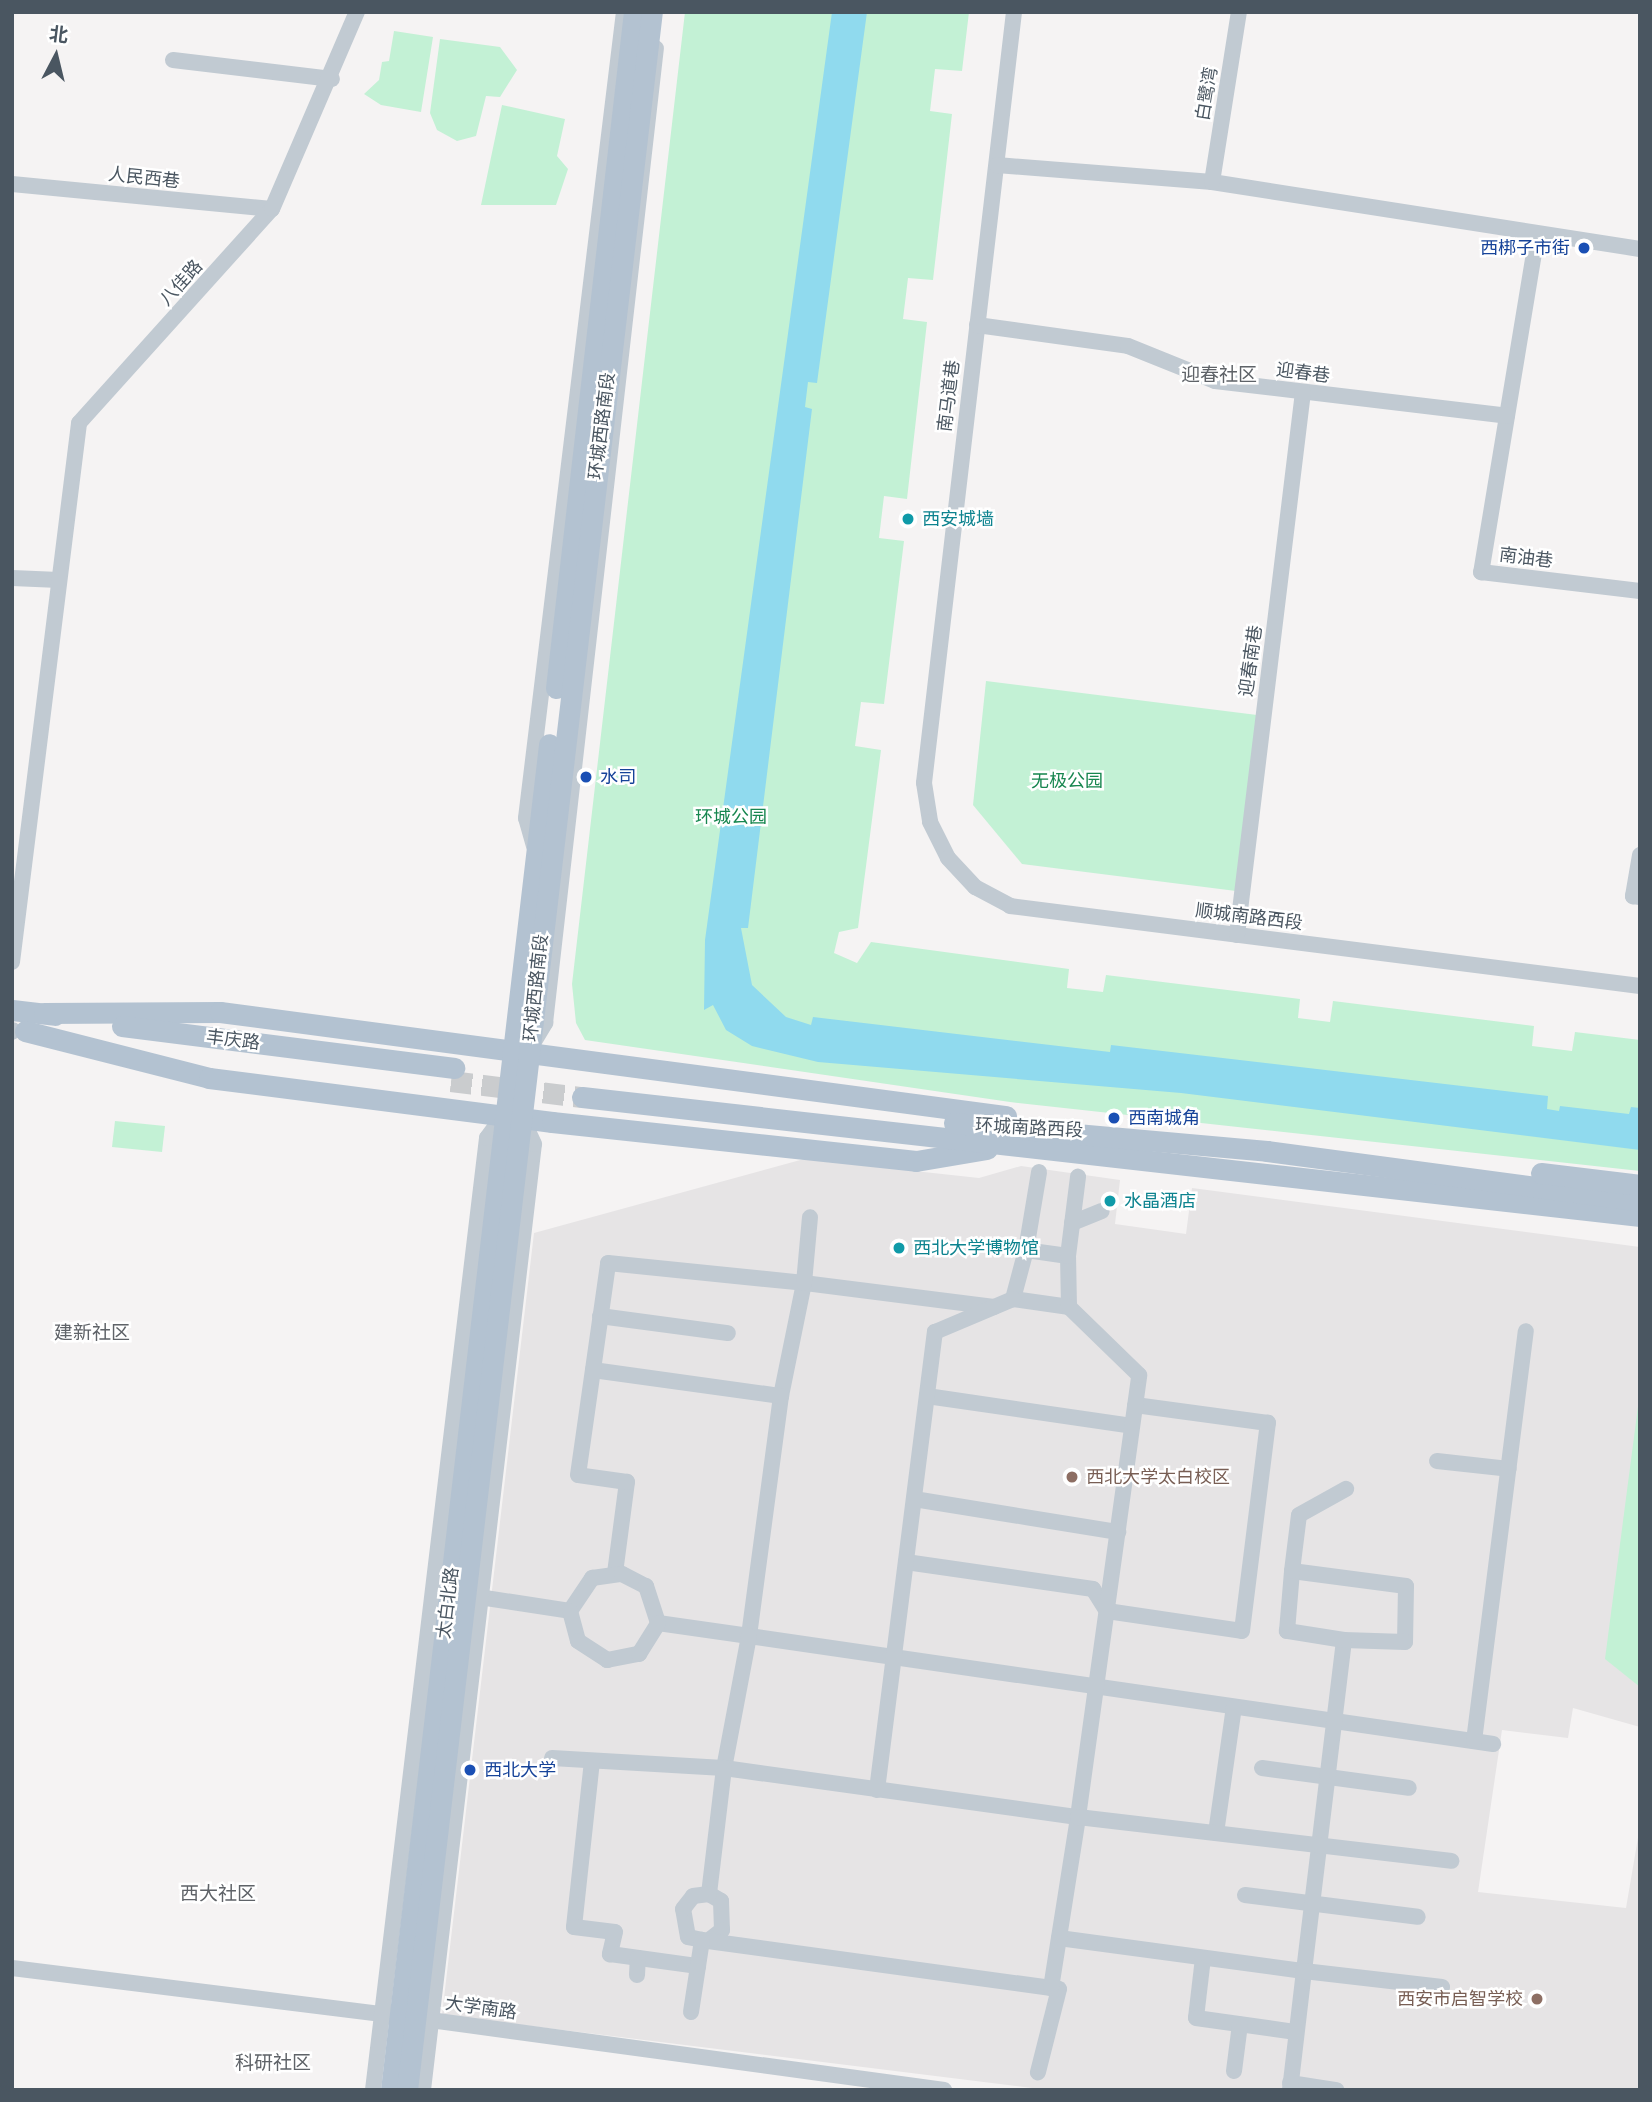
<!DOCTYPE html>
<meta charset="utf-8">
<style>
body{margin:0}
#map{position:relative;width:1652px;height:2102px;overflow:hidden;background:#f5f3f3;font-family:"Varela Round","Noto Sans SC",sans-serif}
div>[style]{position:absolute}
.education>*{inset:0;background:#e6e4e5}
.green>*{inset:0;background:#c3f1d5}
.water>*{inset:0;background:#90daee}
.major-tunnel>*{height:21px;margin-top:-10.5px;transform-origin:0;background:repeating-linear-gradient(90deg,#caccce 0 21px,transparent 0 31px)}
.minor>*{height:16px;margin:-8px;padding:0 8px;transform-origin:8px;border-radius:8px;background:#c1cad2}
.major>*{height:21px;margin:-10.5px;padding:0 10.5px;transform-origin:10.5px;border-radius:10.5px;background:#b3c2d1}
.dots>*{width:19px;height:19px;translate:-50% -50%;box-sizing:border-box;border:4px solid #fff;border-radius:50%}
span{translate:-50% -50%;white-space:nowrap;text-align:center;line-height:1.15;-webkit-text-stroke:5px #fff;paint-order:stroke}
.street-label{font-size:18px;color:#4a5661}
.transit-label{font-size:18px;color:#164399}
.right{translate:-100% -50%;text-align:right}
.left{translate:0 -50%;text-align:left}
.culture-label{font-size:18px;color:#0d838f}
.park-label{font-size:18px;color:#17864f}
.education-label{font-size:18px;color:#785e54}
.neighbourhood-label{font-size:19px;color:#5f6368}
.frame{position:absolute;inset:0;border:14px solid #4a5661;pointer-events:none}
.north{position:absolute;left:21px;top:21px;width:70px;height:70px;-webkit-text-stroke:5px #fff;paint-order:stroke;rotate:7deg;font-size:19px;font-weight:700;line-height:28px;text-align:center;color:#4a5661}
.north::after{content:'';display:block;margin:auto;width:24px;height:32px;background:#4a5661;clip-path:polygon(50% 0,100% 100%,50% 72%,0 100%)}
</style>
<div id="map">
<div class="education">
<i style="clip-path:polygon(804px 1159px,979px 1178px,1021px 1166px,1120px 1180px,1115px 1224px,1186px 1234px,1192px 1188px,1640px 1247px,1640px 1727px,1573px 1708px,1568px 1738px,1502px 1730px,1478px 1892px,1626px 1908px,1640px 1826px,1640px 2090px,1048px 2090px,442px 2015px,534px 1233px)"></i>
</div>
<div class="green">
<i style="clip-path:polygon(685px 12px,969px 12px,962px 71px,935px 69px,930px 111px,952px 114px,933px 280px,908px 278px,903px 319px,927px 322px,907px 499px,884px 496px,879px 538px,904px 541px,884px 704px,861px 702px,855px 746px,881px 750px,858px 928px,839px 932px,834px 953px,857px 963px,871px 942px,1069px 969px,1067px 988px,1103px 992px,1106px 975px,1300px 999px,1298px 1018px,1330px 1022px,1333px 1001px,1534px 1026px,1532px 1046px,1572px 1051px,1575px 1032px,1640px 1040px,1640px 1171px,1010px 1102px,585px 1040px,576px 1023px,572px 984px)"></i>
<i style="clip-path:polygon(394px 31px,433px 37px,421px 112px,381px 105px,364px 94px,379px 80px,382px 62px,389px 61px)"></i>
<i style="clip-path:polygon(440px 39px,500px 47px,517px 70px,500px 97px,486px 96px,476px 136px,457px 141px,437px 130px,430px 113px)"></i>
<i style="clip-path:polygon(502px 105px,565px 119px,557px 156px,568px 169px,556px 205px,481px 205px)"></i>
<i style="clip-path:polygon(986px 681px,1257px 715px,1236px 891px,1022px 864px,973px 805px)"></i>
<i style="clip-path:polygon(115px 1121px,165px 1126px,162px 1152px,112px 1147px)"></i>
<i style="clip-path:polygon(1640px 1391px,1640px 1687px,1605px 1659px)"></i>
</div>
<div class="water">
<i style="clip-path:polygon(832px 12px,867px 12px,817px 383px,808px 382px,805px 407px,812px 409px,748px 928px,741px 928px,752px 985px,786px 1017px,811px 1025px,813px 1017px,1110px 1052px,1111px 1045px,1548px 1096px,1547px 1109px,1559px 1111px,1560px 1106px,1629px 1114px,1631px 1107px,1640px 1108px,1640px 1150px,1181px 1093px,818px 1062px,752px 1046px,726px 1030px,713px 1005px,704px 1010px,705px 940px)"></i>
</div>
<div class="major-tunnel">
<i style="left:451px;top:1081px;width:132px;rotate:7deg"></i>
</div>
<div class="minor">
<i style="left:1014px;top:12px;width:776px;rotate:96.66deg"></i>
<i style="left:924px;top:783px;width:39px;rotate:81deg"></i>
<i style="left:930px;top:822px;width:40px;rotate:63.4deg"></i>
<i style="left:948px;top:858px;width:40px;rotate:47deg"></i>
<i style="left:975px;top:887px;width:40px;rotate:28deg"></i>
<i style="left:1010px;top:906px;width:635px;rotate:7.24deg"></i>
<i style="left:173px;top:60px;width:160px;rotate:6.8deg"></i>
<i style="left:997px;top:165px;width:216px;rotate:4.5deg"></i>
<i style="left:1212px;top:182px;width:433px;rotate:8.9deg"></i>
<i style="left:1212px;top:182px;width:172px;rotate:-81deg"></i>
<i style="left:12px;top:184px;width:261px;rotate:5.5deg"></i>
<i style="left:1537px;top:235px;width:342px;rotate:99.4deg"></i>
<i style="left:1481px;top:572px;width:160px;rotate:6.8deg"></i>
<i style="left:977px;top:325px;width:152px;rotate:7.9deg"></i>
<i style="left:1128px;top:346px;width:94px;rotate:21.9deg"></i>
<i style="left:1215px;top:381px;width:294px;rotate:6.8deg"></i>
<i style="left:12px;top:578px;width:47px;rotate:2.4deg"></i>
<i style="left:534px;top:846px;width:29px;rotate:-106deg"></i>
<i style="left:526px;top:818px;width:812px;rotate:-83.07deg"></i>
<i style="left:1640px;top:855px;width:42px;rotate:99.7deg"></i>
<i style="left:1633px;top:896px;width:7px;rotate:8deg"></i>
<i style="left:1237px;top:935px;width:547px;rotate:-83.07deg"></i>
<i style="left:12px;top:962px;width:543px;rotate:-82.91deg"></i>
<i style="left:79px;top:423px;width:288px;rotate:-48deg"></i>
<i style="left:272px;top:209px;width:215px;rotate:-66.7deg"></i>
<i style="left:12px;top:1032px;width:2px;rotate:-63deg"></i>
<i style="left:532px;top:1045px;width:26px;rotate:-59deg"></i>
<i style="left:545px;top:1023px;width:981px;rotate:-83.51deg"></i>
<i style="left:1072px;top:1223px;width:32px;rotate:-22deg"></i>
<i style="left:1026px;top:1250px;width:51px;rotate:104.9deg"></i>
<i style="left:1013px;top:1299px;width:57px;rotate:8.1deg"></i>
<i style="left:1069px;top:1307px;width:51px;rotate:-91.1deg"></i>
<i style="left:1068px;top:1256px;width:42px;rotate:-171.9deg"></i>
<i style="left:1026px;top:1250px;width:79px;rotate:-80.5deg"></i>
<i style="left:1068px;top:1256px;width:80px;rotate:-82.8deg"></i>
<i style="left:994px;top:1307px;width:192px;rotate:-172.8deg"></i>
<i style="left:804px;top:1283px;width:115px;rotate:101.5deg"></i>
<i style="left:781px;top:1396px;width:242px;rotate:97.6deg"></i>
<i style="left:749px;top:1636px;width:752px;rotate:8.26deg"></i>
<i style="left:600px;top:1316px;width:129px;rotate:7.6deg"></i>
<i style="left:593px;top:1370px;width:190px;rotate:7.9deg"></i>
<i style="left:927px;top:1396px;width:207px;rotate:8.3deg"></i>
<i style="left:1437px;top:1461px;width:72px;rotate:6.3deg"></i>
<i style="left:914px;top:1499px;width:207px;rotate:9.2deg"></i>
<i style="left:906px;top:1562px;width:189px;rotate:8.2deg"></i>
<i style="left:1093px;top:1589px;width:26px;rotate:58deg"></i>
<i style="left:1107px;top:1611px;width:136px;rotate:8.4deg"></i>
<i style="left:1242px;top:1631px;width:210px;rotate:-82.9deg"></i>
<i style="left:1268px;top:1423px;width:134px;rotate:-172.3deg"></i>
<i style="left:1292px;top:1571px;width:115px;rotate:7.5deg"></i>
<i style="left:1406px;top:1586px;width:56px;rotate:91deg"></i>
<i style="left:1405px;top:1642px;width:61px;rotate:-178.1deg"></i>
<i style="left:615px;top:1573px;width:92px;rotate:-82.5deg"></i>
<i style="left:627px;top:1482px;width:49px;rotate:-171.9deg"></i>
<i style="left:578px;top:1475px;width:214px;rotate:-81.9deg"></i>
<i style="left:608px;top:1263px;width:197px;rotate:5.8deg"></i>
<i style="left:804px;top:1283px;width:66px;rotate:-84.8deg"></i>
<i style="left:466px;top:1595px;width:105px;rotate:8.7deg"></i>
<i style="left:570px;top:1611px;width:40px;rotate:-56deg"></i>
<i style="left:592px;top:1578px;width:30px;rotate:-8deg"></i>
<i style="left:622px;top:1574px;width:27px;rotate:27deg"></i>
<i style="left:646px;top:1586px;width:39px;rotate:72deg"></i>
<i style="left:658px;top:1623px;width:92px;rotate:8.1deg"></i>
<i style="left:749px;top:1636px;width:134px;rotate:100.7deg"></i>
<i style="left:724px;top:1768px;width:357px;rotate:7.9deg"></i>
<i style="left:1078px;top:1817px;width:446px;rotate:-82.1deg"></i>
<i style="left:1139px;top:1375px;width:98px;rotate:-135.8deg"></i>
<i style="left:570px;top:1611px;width:31px;rotate:75deg"></i>
<i style="left:578px;top:1641px;width:35px;rotate:33deg"></i>
<i style="left:607px;top:1660px;width:33px;rotate:-11deg"></i>
<i style="left:639px;top:1654px;width:36px;rotate:-58deg"></i>
<i style="left:1474px;top:1741px;width:413px;rotate:-82.8deg"></i>
<i style="left:552px;top:1758px;width:172px;rotate:3.3deg"></i>
<i style="left:724px;top:1768px;width:127px;rotate:96.8deg"></i>
<i style="left:709px;top:1894px;width:14px;rotate:30deg"></i>
<i style="left:721px;top:1901px;width:29px;rotate:88deg"></i>
<i style="left:722px;top:1930px;width:18px;rotate:142deg"></i>
<i style="left:708px;top:1941px;width:20px;rotate:-169deg"></i>
<i style="left:688px;top:1937px;width:28px;rotate:-100deg"></i>
<i style="left:683px;top:1909px;width:16px;rotate:-52deg"></i>
<i style="left:693px;top:1896px;width:16px;rotate:-7deg"></i>
<i style="left:592px;top:1761px;width:167px;rotate:96.2deg"></i>
<i style="left:574px;top:1927px;width:41px;rotate:7deg"></i>
<i style="left:615px;top:1932px;width:23px;rotate:103deg"></i>
<i style="left:610px;top:1954px;width:89px;rotate:7.8deg"></i>
<i style="left:1262px;top:1768px;width:148px;rotate:7.7deg"></i>
<i style="left:877px;top:1790px;width:462px;rotate:-82.8deg"></i>
<i style="left:935px;top:1332px;width:85px;rotate:-22.9deg"></i>
<i style="left:1216px;top:1833px;width:127px;rotate:-81.9deg"></i>
<i style="left:1245px;top:1895px;width:174px;rotate:7.2deg"></i>
<i style="left:1059px;top:1938px;width:247px;rotate:7.7deg"></i>
<i style="left:1304px;top:1971px;width:333px;rotate:-83.1deg"></i>
<i style="left:1344px;top:1640px;width:58px;rotate:-171deg"></i>
<i style="left:1287px;top:1631px;width:60px;rotate:-85.2deg"></i>
<i style="left:1292px;top:1571px;width:56px;rotate:-82.9deg"></i>
<i style="left:1299px;top:1515px;width:54px;rotate:-29deg"></i>
<i style="left:708px;top:1941px;width:354px;rotate:7.8deg"></i>
<i style="left:1059px;top:1989px;width:86px;rotate:104.2deg"></i>
<i style="left:1203px;top:1958px;width:60px;rotate:96.7deg"></i>
<i style="left:1196px;top:2018px;width:101px;rotate:8deg"></i>
<i style="left:12px;top:1968px;width:381px;rotate:7.1deg"></i>
<i style="left:637px;top:1975px;width:17px;rotate:-87deg"></i>
<i style="left:1051px;top:1988px;width:173px;rotate:-81deg"></i>
<i style="left:1078px;top:1817px;width:376px;rotate:6.7deg"></i>
<i style="left:691px;top:2012px;width:73px;rotate:-81.3deg"></i>
<i style="left:423px;top:2019px;width:526px;rotate:7.76deg"></i>
<i style="left:1234px;top:2071px;width:47px;rotate:-82.7deg"></i>
<i style="left:1290px;top:2083px;width:47px;rotate:8.7deg"></i>
<i style="left:373px;top:2090px;width:959px;rotate:-83.17deg"></i>
<i style="left:487px;top:1138px;width:27px;rotate:-54deg"></i>
<i style="left:423px;top:2090px;width:952px;rotate:-83.31deg"></i>
<i style="left:534px;top:1144px;width:29px;rotate:-115deg"></i>
<i style="left:1290px;top:2090px;width:120px;rotate:-83.3deg"></i>
<i style="left:1304px;top:1971px;width:139px;rotate:6.6deg"></i>
</div>
<div class="major">
<i style="left:556px;top:688px;width:680px;rotate:-83.42deg"></i>
<i style="left:12px;top:1010px;width:43px;rotate:6.6deg"></i>
<i style="left:44px;top:1013px;width:176px;rotate:-0.3deg"></i>
<i style="left:220px;top:1012px;width:793px;rotate:7.54deg"></i>
<i style="left:122px;top:1026px;width:335px;rotate:7.2deg"></i>
<i style="left:25px;top:1031px;width:190px;rotate:14.3deg"></i>
<i style="left:209px;top:1078px;width:346px;rotate:7.3deg"></i>
<i style="left:552px;top:1122px;width:366px;rotate:6.1deg"></i>
<i style="left:916px;top:1161px;width:72px;rotate:-9.6deg"></i>
<i style="left:582px;top:1097px;width:1065px;rotate:6.42deg"></i>
<i style="left:954px;top:1123px;width:314px;rotate:5.1deg"></i>
<i style="left:1267px;top:1151px;width:376px;rotate:7.6deg"></i>
<i style="left:1541px;top:1173px;width:100px;rotate:6.9deg"></i>
<i style="left:391px;top:2090px;width:1355px;rotate:-83.3deg"></i>
<i style="left:407px;top:2090px;width:2092px;rotate:-83.28deg"></i>
</div>
<div class="dots">
<i style="left:1584px;top:248px;background:#1a4fb4"></i>
<i style="left:908px;top:519px;background:#0f9aa8"></i>
<i style="left:586px;top:777px;background:#1a4fb4"></i>
<i style="left:1114px;top:1118px;background:#1a4fb4"></i>
<i style="left:1110px;top:1201px;background:#0f9aa8"></i>
<i style="left:899px;top:1248px;background:#0f9aa8"></i>
<i style="left:1072px;top:1477px;background:#8d6e63"></i>
<i style="left:470px;top:1770px;background:#1a4fb4"></i>
<i style="left:1537px;top:1999px;background:#8d6e63"></i>
</div>
<div class="street-label">
<span style="left:1207px;top:94px;rotate:-81deg">白鹭湾</span>
<span style="left:144px;top:178px;rotate:6deg">人民西巷</span>
<span style="left:181px;top:283px;rotate:-48deg">八佳路</span>
<span style="left:1303px;top:373px;rotate:7deg">迎春巷</span>
<span style="left:949px;top:396px;rotate:-83deg">南马道巷</span>
<span style="left:602px;top:426px;rotate:-83deg">环城西路南段</span>
<span style="left:1526px;top:558px;rotate:7deg">南油巷</span>
<span style="left:1251px;top:661px;rotate:-82deg">迎春南巷</span>
<span style="left:1249px;top:917px;rotate:7deg">顺城南路西段</span>
<span style="left:536px;top:988px;rotate:-84deg">环城西路南段</span>
<span style="left:233px;top:1040px;rotate:7deg">丰庆路</span>
<span style="left:1029px;top:1128px;rotate:3deg">环城南路西段</span>
<span style="left:448px;top:1603px;rotate:-83deg">太白北路</span>
<span style="left:481px;top:2008px;rotate:8deg">大学南路</span>
</div>
<div class="transit-label">
<span class="right" style="left:1570px;top:248px">西梆子市街</span>
<span class="left" style="left:600px;top:777px">水司</span>
<span class="left" style="left:1128px;top:1118px">西南城角</span>
<span class="left" style="left:484px;top:1770px">西北大学</span>
</div>
<div class="culture-label">
<span class="left" style="left:922px;top:519px">西安城墙</span>
<span class="left" style="left:1124px;top:1201px">水晶酒店</span>
<span class="left" style="left:913px;top:1248px">西北大学博物馆</span>
</div>
<div class="park-label">
<span style="left:1067px;top:781px">无极公园</span>
<span style="left:731px;top:817px">环城公园</span>
</div>
<div class="education-label">
<span class="left" style="left:1086px;top:1477px">西北大学太白校区</span>
<span class="right" style="left:1523px;top:1999px">西安市启智学校</span>
</div>
<div class="neighbourhood-label">
<span style="left:1219px;top:376px">迎春社区</span>
<span style="left:92px;top:1334px">建新社区</span>
<span style="left:218px;top:1895px">西大社区</span>
<span style="left:273px;top:2064px">科研社区</span>
</div>
<div class="frame"></div>
<div class="north">北</div>
</div>
